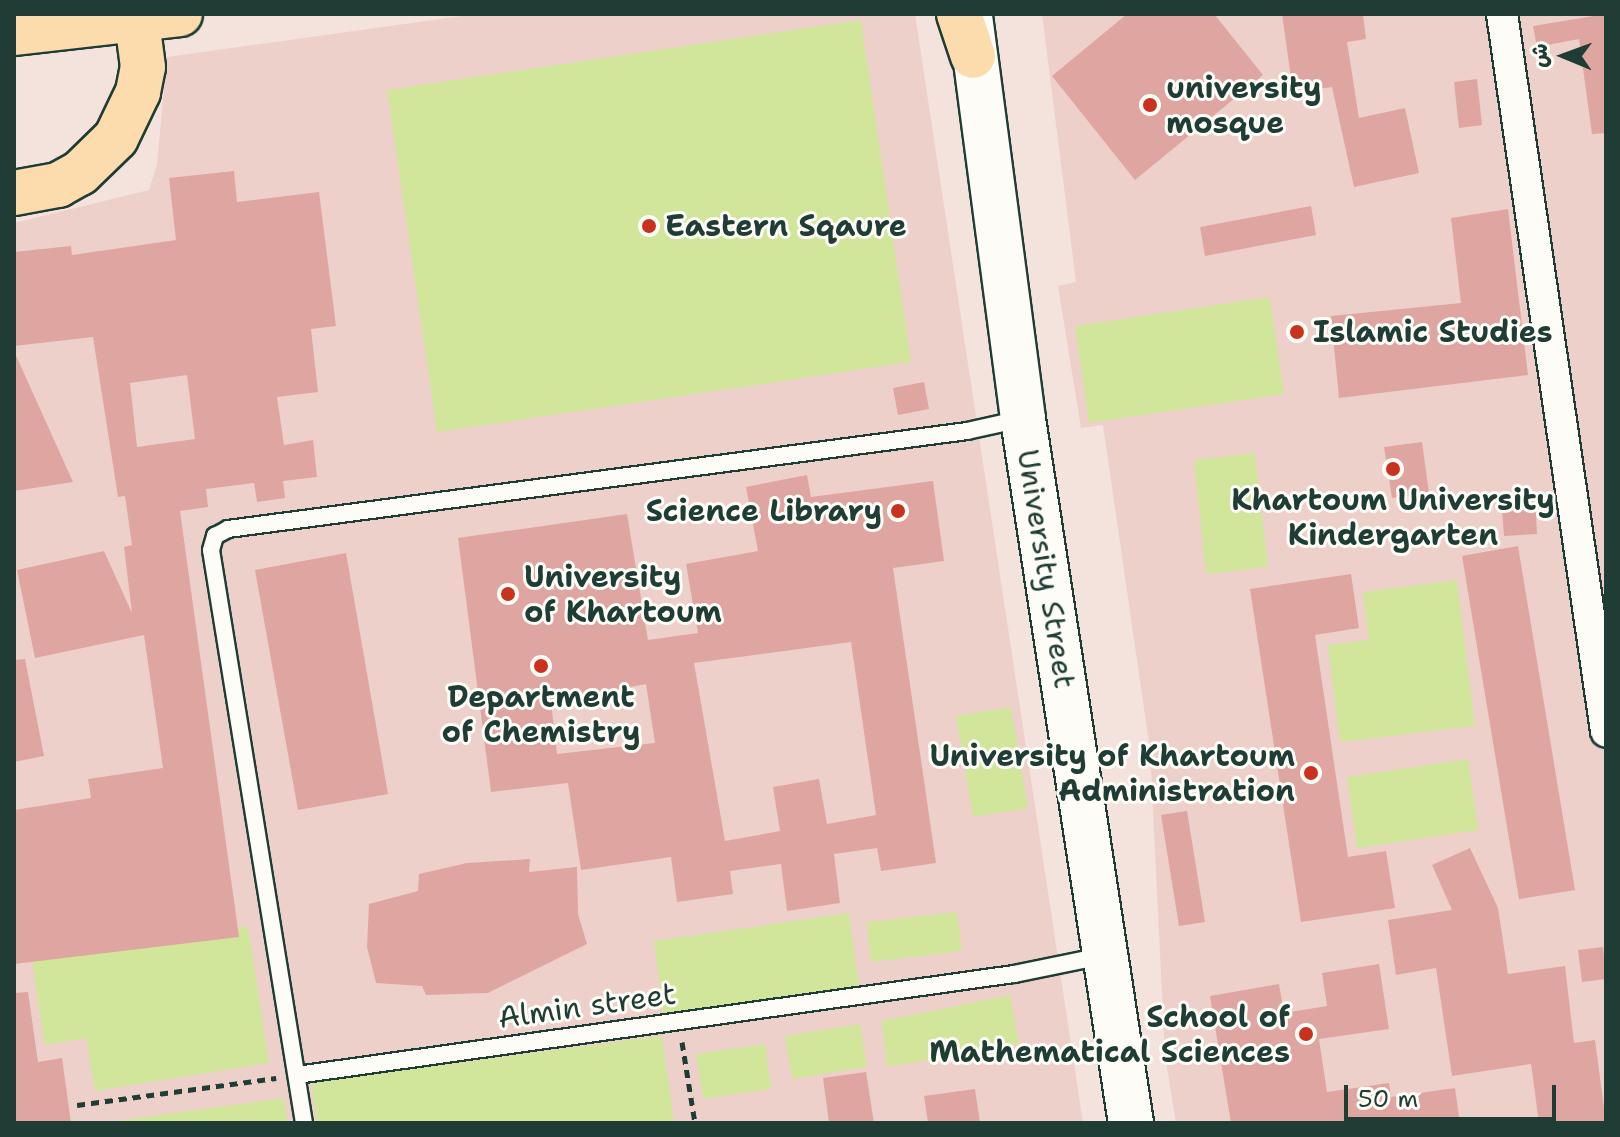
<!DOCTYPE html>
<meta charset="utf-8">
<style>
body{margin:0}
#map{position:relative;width:1620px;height:1137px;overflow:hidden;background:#f4e2dd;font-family:"Shantell Sans","Playpen Sans Arabic",sans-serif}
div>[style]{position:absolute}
.built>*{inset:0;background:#eed0cb}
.green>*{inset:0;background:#d1e69b}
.building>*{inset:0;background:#dfa5a1}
.path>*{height:5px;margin-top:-2.5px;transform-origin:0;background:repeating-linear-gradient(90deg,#1f3d34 0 8px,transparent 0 14px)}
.roads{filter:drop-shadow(2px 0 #1f3d34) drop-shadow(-2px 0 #1f3d34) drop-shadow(0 2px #1f3d34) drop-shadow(0 -2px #1f3d34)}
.lane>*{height:16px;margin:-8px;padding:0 8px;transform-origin:8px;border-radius:8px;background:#fdfcf7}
.street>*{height:30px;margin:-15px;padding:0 15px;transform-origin:15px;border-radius:15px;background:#fdfcf7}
.secondary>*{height:44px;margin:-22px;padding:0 22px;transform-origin:22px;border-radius:22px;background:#fdfcf7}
.primary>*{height:44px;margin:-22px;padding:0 22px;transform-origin:22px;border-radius:22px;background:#fcdcac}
.dots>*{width:22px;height:22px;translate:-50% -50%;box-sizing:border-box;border:4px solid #fdfcf7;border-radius:50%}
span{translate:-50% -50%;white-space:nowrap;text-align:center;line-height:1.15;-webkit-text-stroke:6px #fdfcf7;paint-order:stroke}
.poi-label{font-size:30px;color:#1f3d34;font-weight:700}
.left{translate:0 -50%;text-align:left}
.right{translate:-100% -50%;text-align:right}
.street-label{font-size:30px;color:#1f3d34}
.frame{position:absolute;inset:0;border:16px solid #1f3d34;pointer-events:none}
.north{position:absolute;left:1524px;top:16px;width:80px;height:80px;-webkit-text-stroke:6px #fdfcf7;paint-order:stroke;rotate:271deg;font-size:22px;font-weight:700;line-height:32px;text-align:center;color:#1f3d34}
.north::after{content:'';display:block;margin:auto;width:28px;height:36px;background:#1f3d34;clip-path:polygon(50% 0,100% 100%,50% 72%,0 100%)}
.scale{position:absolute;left:1344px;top:1085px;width:212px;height:36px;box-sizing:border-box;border:4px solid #1f3d34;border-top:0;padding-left:10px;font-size:24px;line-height:28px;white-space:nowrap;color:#1f3d34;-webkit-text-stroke:6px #fdfcf7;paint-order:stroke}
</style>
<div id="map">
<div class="built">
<i style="clip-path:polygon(476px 14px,915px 14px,1083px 1123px,14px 1123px,14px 223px,149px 190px,157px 164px,167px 57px)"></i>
<i style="clip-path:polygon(1042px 14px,1606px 14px,1606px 1123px,1176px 1123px,1165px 1055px,1150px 750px,1103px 425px,1081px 428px,1058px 286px,1076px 282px)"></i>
</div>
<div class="green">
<i style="clip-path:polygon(861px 20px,911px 362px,437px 432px,387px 90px)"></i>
<i style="clip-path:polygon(1270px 297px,1284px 394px,1089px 423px,1075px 326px)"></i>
<i style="clip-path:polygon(1255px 453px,1268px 567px,1206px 574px,1194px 460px)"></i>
<i style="clip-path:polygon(1457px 580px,1475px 726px,1340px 742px,1328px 645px,1369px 640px,1363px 592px)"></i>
<i style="clip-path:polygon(1011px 707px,1028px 808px,973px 817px,956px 716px)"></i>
<i style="clip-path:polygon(1468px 759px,1478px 830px,1357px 848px,1347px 777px)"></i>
<i style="clip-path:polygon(957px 912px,962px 951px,871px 962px,867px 922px)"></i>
<i style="clip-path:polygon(849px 913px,859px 987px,664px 1015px,654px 941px)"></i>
<i style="clip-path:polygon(248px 926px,269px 1063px,95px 1091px,86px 1038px,45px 1045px,32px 961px)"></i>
<i style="clip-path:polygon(1010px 995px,1019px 1044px,887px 1067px,882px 1021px)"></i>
<i style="clip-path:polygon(860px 1024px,867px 1067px,792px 1079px,785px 1036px)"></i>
<i style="clip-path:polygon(662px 1036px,674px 1123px,317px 1123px,311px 1082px)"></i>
<i style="clip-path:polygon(765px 1044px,771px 1089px,703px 1099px,696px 1054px)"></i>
<i style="clip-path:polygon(284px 1098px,288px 1123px,101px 1123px)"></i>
</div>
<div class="building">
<i style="clip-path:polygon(1127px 14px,1214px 14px,1263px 75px,1135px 180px,1052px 76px)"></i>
<i style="clip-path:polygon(1282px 14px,1363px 14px,1366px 39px,1347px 42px,1359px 118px,1405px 108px,1419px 173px,1354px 187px,1332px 87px,1293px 92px)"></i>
<i style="clip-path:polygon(1606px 14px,1606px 133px,1592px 134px,1579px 39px,1537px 47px,1533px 26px)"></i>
<i style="clip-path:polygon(1477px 79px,1482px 125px,1459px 128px,1454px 82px)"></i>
<i style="clip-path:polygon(evenodd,234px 171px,237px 202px,319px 192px,336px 326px,311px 329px,318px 392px,277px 397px,284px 445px,313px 440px,317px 477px,283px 481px,285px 498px,257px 502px,254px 483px,206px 489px,208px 507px,180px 511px,239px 937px,14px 964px,14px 810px,91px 798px,88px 779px,163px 768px,144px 635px,35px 658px,17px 570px,104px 551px,132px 613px,124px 547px,132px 545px,125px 496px,118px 497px,93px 337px,14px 346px,14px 252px,71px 246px,72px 255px,176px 240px,169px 178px,234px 171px,187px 375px,195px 439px,137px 447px,130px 383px,187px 375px)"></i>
<i style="clip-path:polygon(1311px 206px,1316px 235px,1205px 256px,1200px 227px)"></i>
<i style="clip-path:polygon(1508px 209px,1528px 375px,1339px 398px,1331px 316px,1461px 303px,1451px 218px)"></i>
<i style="clip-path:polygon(14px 351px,73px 482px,14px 491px)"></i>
<i style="clip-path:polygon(924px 382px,929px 409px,898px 415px,893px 388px)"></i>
<i style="clip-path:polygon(1422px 442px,1429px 493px,1392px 498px,1384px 447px)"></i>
<i style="clip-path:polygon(evenodd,807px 475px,811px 497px,933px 481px,944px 561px,893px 568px,936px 863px,881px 871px,877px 848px,834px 854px,840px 903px,787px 911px,781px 864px,730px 871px,733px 894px,677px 902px,671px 857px,581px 870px,568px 783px,491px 792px,458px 538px,627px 514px,648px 640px,698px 633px,686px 564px,758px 551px,746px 487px,807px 475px,851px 642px,876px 815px,827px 824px,819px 779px,773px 787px,780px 831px,725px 841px,694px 663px,851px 642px,807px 475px,646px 684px,655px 743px,557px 754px,551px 702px,646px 684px)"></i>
<i style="clip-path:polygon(1535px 495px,1537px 534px,1504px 536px,1501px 497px)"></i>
<i style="clip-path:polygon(1518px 546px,1575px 890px,1519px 899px,1462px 556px)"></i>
<i style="clip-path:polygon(346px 553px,388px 794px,298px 810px,255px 570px)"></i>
<i style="clip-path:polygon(1351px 574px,1359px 628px,1315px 635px,1348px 857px,1386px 851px,1395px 908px,1301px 922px,1250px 589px)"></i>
<i style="clip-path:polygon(25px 659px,44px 756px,14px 762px,14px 660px)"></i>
<i style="clip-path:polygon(1187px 811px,1205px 922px,1179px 926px,1161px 815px)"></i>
<i style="clip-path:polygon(1470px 848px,1498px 908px,1508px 974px,1565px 966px,1574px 1043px,1595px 1040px,1606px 1123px,1539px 1123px,1531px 1064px,1452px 1076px,1436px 968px,1396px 975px,1388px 920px,1452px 910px,1432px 865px)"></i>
<i style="clip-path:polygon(530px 859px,529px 872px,577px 867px,578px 914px,587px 944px,488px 993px,426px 995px,422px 986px,376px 983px,367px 947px,369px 904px,418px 891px,419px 874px,467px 863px)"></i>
<i style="clip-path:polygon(1603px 947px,1606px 979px,1582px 982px,1578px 950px)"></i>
<i style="clip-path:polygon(1379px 964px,1389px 1029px,1319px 1039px,1327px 1092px,1389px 1083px,1391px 1097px,1455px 1088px,1460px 1123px,1231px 1123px,1210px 996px,1279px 984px,1284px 1013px,1327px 1006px,1322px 973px)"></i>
<i style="clip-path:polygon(28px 992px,38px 1062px,62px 1058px,71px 1123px,14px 1123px,14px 993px)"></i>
<i style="clip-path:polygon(866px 1072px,874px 1123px,829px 1123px,823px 1078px)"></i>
<i style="clip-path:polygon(975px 1089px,980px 1123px,928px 1123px,924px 1096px)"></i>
</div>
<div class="path">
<i style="left:682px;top:1042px;width:82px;rotate:80.9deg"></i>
<i style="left:77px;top:1105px;width:201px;rotate:-7.7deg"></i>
</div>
<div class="roads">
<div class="lane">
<i style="left:297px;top:1075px;width:724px;rotate:-8.02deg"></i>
<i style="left:1014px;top:974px;width:90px;rotate:-11.6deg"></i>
<i style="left:304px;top:1123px;width:580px;rotate:-99.22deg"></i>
<i style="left:211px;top:550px;width:15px;rotate:-74deg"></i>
<i style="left:215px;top:536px;width:15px;rotate:-28deg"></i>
<i style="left:228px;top:529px;width:745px;rotate:-7.55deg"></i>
<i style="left:967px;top:431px;width:55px;rotate:-12.5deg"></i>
</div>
<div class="street">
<i style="left:1502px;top:14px;width:725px;rotate:81.75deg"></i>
</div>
<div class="secondary">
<i style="left:970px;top:16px;width:406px;rotate:82.5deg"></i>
<i style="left:1023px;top:419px;width:712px;rotate:81.28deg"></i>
</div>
<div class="primary">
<i style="left:959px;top:14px;width:44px;rotate:71.6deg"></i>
<i style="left:14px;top:33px;width:167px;rotate:-6.5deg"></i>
<i style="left:14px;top:193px;width:45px;rotate:-10.3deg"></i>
<i style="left:58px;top:185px;width:25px;rotate:-29deg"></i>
<i style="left:80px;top:173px;width:50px;rotate:-44.2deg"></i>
<i style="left:116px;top:138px;width:51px;rotate:-64.4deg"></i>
<i style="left:138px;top:92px;width:25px;rotate:-79deg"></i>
<i style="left:143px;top:67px;width:53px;rotate:-97.5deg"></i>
</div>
</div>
<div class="dots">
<i style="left:1150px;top:105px;background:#c8321e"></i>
<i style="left:649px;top:226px;background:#c8321e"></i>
<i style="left:1297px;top:332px;background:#c8321e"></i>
<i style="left:1393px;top:469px;background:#c8321e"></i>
<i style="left:898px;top:511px;background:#c8321e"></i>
<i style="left:508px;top:594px;background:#c8321e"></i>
<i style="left:541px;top:666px;background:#c8321e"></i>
<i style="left:1311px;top:773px;background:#c8321e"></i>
<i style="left:1306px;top:1034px;background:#c8321e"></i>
</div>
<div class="poi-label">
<span class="left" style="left:1166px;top:105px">university<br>mosque</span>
<span class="left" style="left:665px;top:226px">Eastern Sqaure</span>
<span class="left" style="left:1313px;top:332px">Islamic Studies</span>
<span style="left:1393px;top:517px">Khartoum University<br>Kindergarten</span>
<span class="right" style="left:882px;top:511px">Science Library</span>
<span class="left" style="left:524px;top:594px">University<br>of Khartoum</span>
<span style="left:541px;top:714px">Department<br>of Chemistry</span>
<span class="right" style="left:1295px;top:773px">University of Khartoum<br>Administration</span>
<span class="right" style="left:1290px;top:1034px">School of<br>Mathematical Sciences</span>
</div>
<div class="street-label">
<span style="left:1046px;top:569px;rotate:81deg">University Street</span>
<span style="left:587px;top:1006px;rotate:-8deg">Almin street</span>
</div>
<div class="frame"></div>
<div class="north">ش</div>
<div class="scale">50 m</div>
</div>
